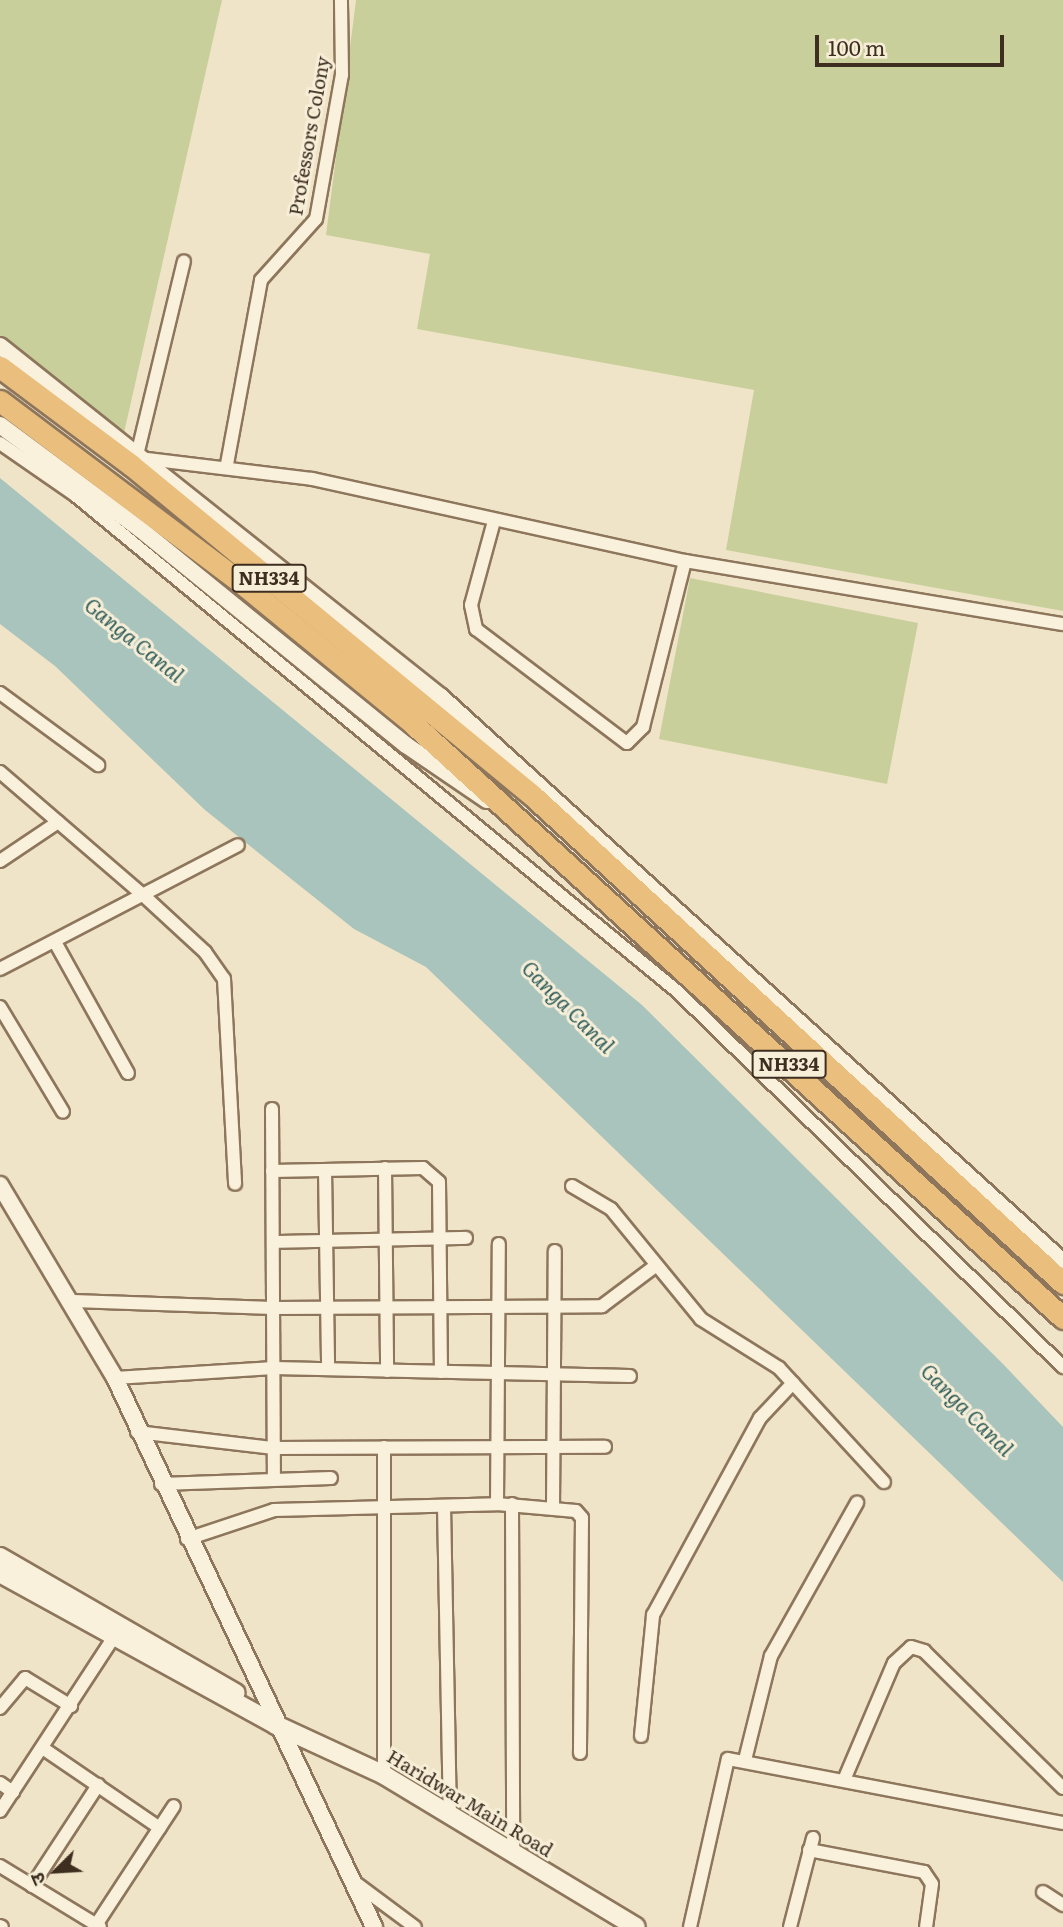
<!DOCTYPE html>
<meta charset="utf-8">
<style>
body{margin:0}
#map{position:relative;width:1063px;height:1927px;overflow:hidden;background:#f0e4c8;font-family:Literata,"Noto Sans Devanagari",serif}
div>[style]{position:absolute}
.green>*{inset:0;background:#c9cf9b}
.water>*{inset:0;background:#a9c4bc}
.roads{filter:drop-shadow(2px 0 #8d765c) drop-shadow(-2px 0 #8d765c) drop-shadow(0 2px #8d765c) drop-shadow(0 -2px #8d765c)}
.minor>*{height:12px;margin:-6px;padding:0 6px;transform-origin:6px;border-radius:6px;background:#faf1dc}
.tertiary>*{height:16px;margin:-8px;padding:0 8px;transform-origin:8px;border-radius:8px;background:#faf1dc}
.secondary>*{height:18px;margin:-9px;padding:0 9px;transform-origin:9px;border-radius:9px;background:#faf1dc}
.trunk>*{height:21px;margin:-10.5px;padding:0 10.5px;transform-origin:10.5px;border-radius:10.5px;background:#eabe7c}
span{translate:-50% -50%;white-space:nowrap;text-align:center;line-height:1.15;-webkit-text-stroke:6px #f7eed8;paint-order:stroke}
.shield-label span{padding:2px 5px;background:#f7eed8;border:2px solid;border-radius:5px;-webkit-text-stroke-width:0}
.shield-label{font-size:18px;color:#3d2e20;font-weight:700}
.street-label{font-size:19px;color:#3d2e20}
.water-label{font-size:21px;color:#2f5d5a;font-style:italic}
.north{position:absolute;left:21px;top:1836px;width:70px;height:70px;-webkit-text-stroke:5px #f7eed8;paint-order:stroke;rotate:246deg;font-size:19px;font-weight:700;line-height:28px;text-align:center;color:#3d2e20}
.north::after{content:'';display:block;margin:auto;width:24px;height:32px;background:#3d2e20;clip-path:polygon(50% 0,100% 100%,50% 72%,0 100%)}
.scale{position:absolute;left:815px;top:35px;width:189px;height:32px;box-sizing:border-box;border:4px solid #3d2e20;border-top:0;padding-left:9px;font-size:21px;line-height:24px;white-space:nowrap;color:#3d2e20;-webkit-text-stroke:5px #f7eed8;paint-order:stroke}
</style>
<div id="map">
<div class="green">
<i style="clip-path:polygon(0 0,222px 0,124px 433px,0 337px)"></i>
<i style="clip-path:polygon(356px 0,1063px 0,1063px 611px,726px 550px,754px 390px,417px 329px,430px 254px,326px 235px)"></i>
<i style="clip-path:polygon(690px 578px,918px 623px,887px 784px,659px 739px)"></i>
</div>
<div class="water">
<i style="clip-path:polygon(0 478px,642px 1005px,1003px 1364px,1063px 1427px,1063px 1582px,426px 967px,354px 929px,205px 810px,55px 666px,0 624px)"></i>
</div>
<div class="roads">
<div class="minor">
<i style="left:0;top:443px;width:91px;rotate:34.7deg"></i>
<i style="left:75px;top:495px;width:780px;rotate:39.49deg"></i>
<i style="left:677px;top:991px;width:539px;rotate:44.25deg"></i>
<i style="left:138px;top:451px;width:195px;rotate:-76.4deg"></i>
<i style="left:147px;top:459px;width:166px;rotate:6.9deg"></i>
<i style="left:312px;top:479px;width:382px;rotate:12.4deg"></i>
<i style="left:685px;top:561px;width:383px;rotate:9.5deg"></i>
<i style="left:227px;top:464px;width:187px;rotate:-79.5deg"></i>
<i style="left:261px;top:280px;width:82px;rotate:-48deg"></i>
<i style="left:316px;top:219px;width:146px;rotate:-79.8deg"></i>
<i style="left:342px;top:75px;width:75px;rotate:-90.8deg"></i>
<i style="left:494px;top:521px;width:87px;rotate:105.3deg"></i>
<i style="left:471px;top:605px;width:25px;rotate:78deg"></i>
<i style="left:476px;top:629px;width:189px;rotate:37.1deg"></i>
<i style="left:627px;top:743px;width:23px;rotate:-45deg"></i>
<i style="left:643px;top:727px;width:171px;rotate:-75.8deg"></i>
<i style="left:0;top:693px;width:122px;rotate:36.3deg"></i>
<i style="left:0;top:772px;width:187px;rotate:40.7deg"></i>
<i style="left:142px;top:894px;width:86px;rotate:42.6deg"></i>
<i style="left:205px;top:952px;width:33px;rotate:55deg"></i>
<i style="left:224px;top:979px;width:205px;rotate:86.9deg"></i>
<i style="left:0;top:861px;width:70px;rotate:-33.9deg"></i>
<i style="left:55px;top:942px;width:150px;rotate:60.9deg"></i>
<i style="left:0;top:969px;width:268px;rotate:-27.5deg"></i>
<i style="left:0;top:1007px;width:122px;rotate:59deg"></i>
<i style="left:272px;top:1109px;width:371px;rotate:89.7deg"></i>
<i style="left:385px;top:1168px;width:203px;rotate:89.4deg"></i>
<i style="left:325px;top:1170px;width:199px;rotate:89.1deg"></i>
<i style="left:272px;top:1171px;width:151px;rotate:-1.1deg"></i>
<i style="left:423px;top:1168px;width:21px;rotate:41deg"></i>
<i style="left:439px;top:1182px;width:190px;rotate:89.4deg"></i>
<i style="left:572px;top:1186px;width:45px;rotate:30.5deg"></i>
<i style="left:611px;top:1209px;width:142px;rotate:50.7deg"></i>
<i style="left:701px;top:1319px;width:92px;rotate:32.1deg"></i>
<i style="left:779px;top:1368px;width:155px;rotate:47.4deg"></i>
<i style="left:273px;top:1242px;width:193px;rotate:-1.2deg"></i>
<i style="left:73px;top:1301px;width:200px;rotate:2deg"></i>
<i style="left:273px;top:1308px;width:329px;rotate:-0.3deg"></i>
<i style="left:602px;top:1306px;width:65px;rotate:-36.9deg"></i>
<i style="left:115px;top:1378px;width:159px;rotate:-3.6deg"></i>
<i style="left:274px;top:1368px;width:356px;rotate:1.3deg"></i>
<i style="left:137px;top:1432px;width:138px;rotate:6.7deg"></i>
<i style="left:274px;top:1448px;width:331px;rotate:-0.2deg"></i>
<i style="left:384px;top:1447px;width:328px;rotate:90deg"></i>
<i style="left:161px;top:1484px;width:170px;rotate:-2deg"></i>
<i style="left:497px;top:1504px;width:260px;rotate:-89.6deg"></i>
<i style="left:512px;top:1504px;width:349px;rotate:89.8deg"></i>
<i style="left:444px;top:1506px;width:309px;rotate:88.9deg"></i>
<i style="left:553px;top:1507px;width:256px;rotate:-89.6deg"></i>
<i style="left:187px;top:1539px;width:92px;rotate:-18.4deg"></i>
<i style="left:274px;top:1510px;width:223px;rotate:-1.5deg"></i>
<i style="left:497px;top:1504px;width:79px;rotate:5.1deg"></i>
<i style="left:576px;top:1511px;width:9px;rotate:49deg"></i>
<i style="left:582px;top:1518px;width:235px;rotate:90.5deg"></i>
<i style="left:0;top:1708px;width:39px;rotate:-50deg"></i>
<i style="left:25px;top:1678px;width:54px;rotate:31.3deg"></i>
<i style="left:641px;top:1736px;width:122px;rotate:-84.3deg"></i>
<i style="left:653px;top:1615px;width:224px;rotate:-61.5deg"></i>
<i style="left:760px;top:1418px;width:48px;rotate:-46.7deg"></i>
<i style="left:44px;top:1749px;width:140px;rotate:34.3deg"></i>
<i style="left:745px;top:1760px;width:107px;rotate:-76deg"></i>
<i style="left:771px;top:1656px;width:176px;rotate:-60.7deg"></i>
<i style="left:844px;top:1780px;width:127px;rotate:-66.9deg"></i>
<i style="left:894px;top:1663px;width:23px;rotate:-43deg"></i>
<i style="left:911px;top:1647px;width:14px;rotate:17deg"></i>
<i style="left:924px;top:1651px;width:195px;rotate:44.6deg"></i>
<i style="left:0;top:1783px;width:16px;rotate:35deg"></i>
<i style="left:0;top:1811px;width:207px;rotate:-56.8deg"></i>
<i style="left:809px;top:1850px;width:117px;rotate:10.8deg"></i>
<i style="left:924px;top:1872px;width:14px;rotate:56deg"></i>
<i style="left:932px;top:1884px;width:43px;rotate:97.9deg"></i>
<i style="left:0;top:1866px;width:117px;rotate:31.4deg"></i>
<i style="left:357px;top:1884px;width:72px;rotate:36.6deg"></i>
<i style="left:32px;top:1886px;width:121px;rotate:-56.8deg"></i>
<i style="left:1043px;top:1892px;width:24px;rotate:33deg"></i>
<i style="left:96px;top:1925px;width:142px;rotate:-56.8deg"></i>
<i style="left:0;top:1926px;width:2px;rotate:27deg"></i>
<i style="left:690px;top:1927px;width:172px;rotate:-77.3deg"></i>
<i style="left:728px;top:1759px;width:341px;rotate:10.8deg"></i>
<i style="left:790px;top:1927px;width:92px;rotate:-75.5deg"></i>
</div>
<div class="tertiary">
<i style="left:0;top:346px;width:564px;rotate:38.52deg"></i>
<i style="left:441px;top:697px;width:840px;rotate:42.25deg"></i>
<i style="left:0;top:425px;width:174px;rotate:36.6deg"></i>
<i style="left:140px;top:529px;width:343px;rotate:39.1deg"></i>
<i style="left:406px;top:745px;width:98px;rotate:34.2deg"></i>
<i style="left:0;top:1185px;width:225px;rotate:59.2deg"></i>
<i style="left:115px;top:1378px;width:607px;rotate:64.74deg"></i>
</div>
<div class="secondary">
<i style="left:0;top:1557px;width:272px;rotate:30deg"></i>
<i style="left:0;top:1573px;width:315px;rotate:28.8deg"></i>
<i style="left:276px;top:1725px;width:119px;rotate:24.8deg"></i>
<i style="left:384px;top:1775px;width:294px;rotate:31.1deg"></i>
</div>
<div class="trunk">
<i style="left:0;top:367px;width:164px;rotate:36.8deg"></i>
<i style="left:131px;top:465px;width:521px;rotate:39.47deg"></i>
<i style="left:533px;top:796px;width:720px;rotate:42.58deg"></i>
<i style="left:0;top:401px;width:306px;rotate:37deg"></i>
<i style="left:244px;top:585px;width:215px;rotate:39.3deg"></i>
<i style="left:410px;top:721px;width:885px;rotate:42.43deg"></i>
</div>
</div>
<div class="shield-label">
<span style="left:269px;top:578px">NH334</span>
<span style="left:789px;top:1064px">NH334</span>
</div>
<div class="street-label">
<span style="left:309px;top:136px;rotate:-80deg">Professors Colony</span>
<span style="left:470px;top:1803px;rotate:31deg">Haridwar Main Road</span>
</div>
<div class="water-label">
<span style="left:135px;top:639px;rotate:39deg">Ganga Canal</span>
<span style="left:569px;top:1006px;rotate:45deg">Ganga Canal</span>
<span style="left:968px;top:1409px;rotate:45deg">Ganga Canal</span>
</div>
<div class="north">उ</div>
<div class="scale">100 m</div>
</div>
